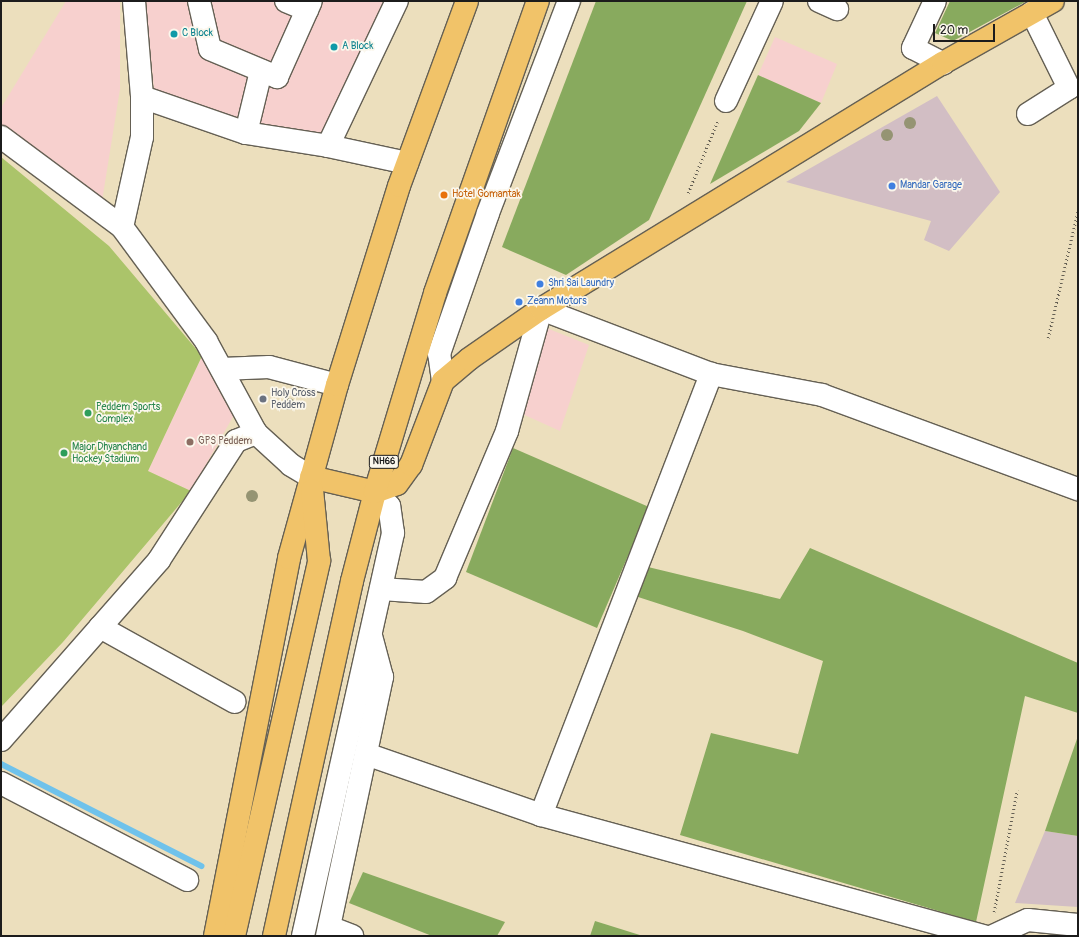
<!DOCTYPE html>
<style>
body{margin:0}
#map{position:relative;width:1079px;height:937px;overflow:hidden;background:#ecdfbd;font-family:Pangolin,sans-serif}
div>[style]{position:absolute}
.built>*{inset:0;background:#f7d0ce}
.industrial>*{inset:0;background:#d2bec4}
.green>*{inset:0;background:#abc46a}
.forest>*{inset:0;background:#88aa5e}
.stream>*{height:6px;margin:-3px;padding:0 3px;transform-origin:3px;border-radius:3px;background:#6fc2eb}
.path>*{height:2.5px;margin-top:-1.25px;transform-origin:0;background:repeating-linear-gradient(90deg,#656054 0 1px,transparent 0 4px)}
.roads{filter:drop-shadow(1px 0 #656054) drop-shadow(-1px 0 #656054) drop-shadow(0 1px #656054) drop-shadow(0 -1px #656054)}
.minor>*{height:22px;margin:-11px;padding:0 11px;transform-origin:11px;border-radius:11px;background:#fff}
.major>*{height:22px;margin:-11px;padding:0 11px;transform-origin:11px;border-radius:11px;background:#f1c369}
.highway>*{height:22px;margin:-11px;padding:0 11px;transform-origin:11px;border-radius:11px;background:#f1c369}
.trees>*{width:12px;height:12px;margin:-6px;border-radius:50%;background:#959473}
.dots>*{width:11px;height:11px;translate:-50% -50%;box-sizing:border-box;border:2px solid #fbf7ec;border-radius:50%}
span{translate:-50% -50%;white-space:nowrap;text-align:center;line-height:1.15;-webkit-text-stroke:3.5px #fbf7ec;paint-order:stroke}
.shield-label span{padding:1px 3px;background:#fbf7ec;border:1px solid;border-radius:3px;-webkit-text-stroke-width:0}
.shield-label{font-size:9px;color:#1c1c1c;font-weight:700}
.culture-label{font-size:10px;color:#0d838f}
.left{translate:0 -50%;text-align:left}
.shop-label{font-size:10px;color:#366cbe}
.food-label{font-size:10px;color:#c56008}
.worship-label{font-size:10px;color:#5b616d}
.leisure-label{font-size:10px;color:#27864d}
.education-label{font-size:10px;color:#785e54}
.frame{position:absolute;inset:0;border:2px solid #1c1c1c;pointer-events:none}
.scale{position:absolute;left:933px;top:24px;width:62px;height:18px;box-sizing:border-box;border:2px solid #1c1c1c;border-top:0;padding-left:5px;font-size:12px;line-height:14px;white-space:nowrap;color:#1c1c1c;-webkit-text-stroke:3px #fbf7ec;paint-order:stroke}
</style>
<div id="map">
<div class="built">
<i style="clip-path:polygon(66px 1px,120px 1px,120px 89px,102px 201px,1px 126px,1px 108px)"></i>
<i style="clip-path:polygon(145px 1px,386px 1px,322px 142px,155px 98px)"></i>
<i style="clip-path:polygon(775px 37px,837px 64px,821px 103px,758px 75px)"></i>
<i style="clip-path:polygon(544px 327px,589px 345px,560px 431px,518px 412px)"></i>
<i style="clip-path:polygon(202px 356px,235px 413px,191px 491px,148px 471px)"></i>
</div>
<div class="industrial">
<i style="clip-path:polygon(937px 96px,1000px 192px,949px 251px,924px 240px,931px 221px,786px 182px)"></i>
<i style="clip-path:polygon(1045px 831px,1078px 836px,1078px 907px,1015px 903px)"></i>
</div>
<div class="green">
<i style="clip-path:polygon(1px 157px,109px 246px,202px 356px,148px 471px,191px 491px,63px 642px,1px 707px)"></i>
</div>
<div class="forest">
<i style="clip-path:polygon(596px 1px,747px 1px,649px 220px,566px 275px,502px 247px)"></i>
<i style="clip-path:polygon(950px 1px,1027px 1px,953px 41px,935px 33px)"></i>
<i style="clip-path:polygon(758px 75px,821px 103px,799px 131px,710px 184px)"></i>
<i style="clip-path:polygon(513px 448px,649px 507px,597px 628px,466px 572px)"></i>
<i style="clip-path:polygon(810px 548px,1078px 663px,1078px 713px,1025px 696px,976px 922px,680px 835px,711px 733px,798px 754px,823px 661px,743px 631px,635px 596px,648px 567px,780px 599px)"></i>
<i style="clip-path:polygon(1078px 736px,1078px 836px,1045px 831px)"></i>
<i style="clip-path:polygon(363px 872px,505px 922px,497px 936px,432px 936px,349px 903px)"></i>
<i style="clip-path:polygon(595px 921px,643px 936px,590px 936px)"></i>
</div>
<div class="stream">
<i style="left:1px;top:764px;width:225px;rotate:27deg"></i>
</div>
<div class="path">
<i style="left:688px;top:193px;width:79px;rotate:-67.7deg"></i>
<i style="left:1048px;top:338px;width:131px;rotate:-76.8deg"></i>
<i style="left:994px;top:912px;width:124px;rotate:-79.3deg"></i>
</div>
<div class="roads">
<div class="minor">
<i style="left:134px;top:1px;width:96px;rotate:85.2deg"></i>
<i style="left:142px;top:97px;width:40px;rotate:90deg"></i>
<i style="left:142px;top:137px;width:92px;rotate:102.5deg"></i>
<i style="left:122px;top:227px;width:142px;rotate:53.6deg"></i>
<i style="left:206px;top:341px;width:105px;rotate:61.5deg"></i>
<i style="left:199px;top:1px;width:49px;rotate:77.1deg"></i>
<i style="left:210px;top:49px;width:73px;rotate:22.7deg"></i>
<i style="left:277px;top:77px;width:83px;rotate:-65.9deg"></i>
<i style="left:286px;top:1px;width:23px;rotate:23deg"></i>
<i style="left:819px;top:1px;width:20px;rotate:24deg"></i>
<i style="left:935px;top:1px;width:52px;rotate:115.1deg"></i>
<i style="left:913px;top:48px;width:34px;rotate:27deg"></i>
<i style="left:142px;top:97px;width:110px;rotate:19.1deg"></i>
<i style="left:246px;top:133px;width:83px;rotate:9deg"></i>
<i style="left:328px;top:146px;width:81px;rotate:12.1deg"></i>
<i style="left:726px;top:101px;width:110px;rotate:-65.3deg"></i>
<i style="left:1028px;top:114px;width:49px;rotate:-32.4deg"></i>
<i style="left:1069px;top:88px;width:84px;rotate:-116.3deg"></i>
<i style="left:246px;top:133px;width:64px;rotate:-76.4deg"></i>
<i style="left:1px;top:137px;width:151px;rotate:36.6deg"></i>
<i style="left:328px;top:146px;width:161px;rotate:-64.6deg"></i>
<i style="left:222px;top:369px;width:47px;rotate:-2.4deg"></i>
<i style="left:269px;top:367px;width:70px;rotate:14.8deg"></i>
<i style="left:443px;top:381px;width:27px;rotate:-98deg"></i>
<i style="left:439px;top:354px;width:149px;rotate:-70.8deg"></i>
<i style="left:488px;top:213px;width:227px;rotate:-69.1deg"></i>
<i style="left:381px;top:589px;width:45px;rotate:3.8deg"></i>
<i style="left:426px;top:592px;width:24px;rotate:-36deg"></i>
<i style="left:445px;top:578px;width:160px;rotate:-67.1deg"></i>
<i style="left:507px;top:431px;width:127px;rotate:-74.4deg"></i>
<i style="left:541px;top:309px;width:182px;rotate:20.9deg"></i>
<i style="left:711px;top:374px;width:113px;rotate:10.7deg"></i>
<i style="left:822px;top:395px;width:273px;rotate:20.2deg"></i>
<i style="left:100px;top:627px;width:154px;rotate:29.1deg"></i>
<i style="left:1px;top:740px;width:240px;rotate:-48.7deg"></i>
<i style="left:159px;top:560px;width:142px;rotate:-57.1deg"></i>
<i style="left:236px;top:441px;width:22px;rotate:-22deg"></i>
<i style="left:256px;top:433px;width:47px;rotate:42.4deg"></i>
<i style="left:291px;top:465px;width:23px;rotate:31deg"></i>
<i style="left:366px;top:754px;width:185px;rotate:19.2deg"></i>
<i style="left:541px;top:815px;width:459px;rotate:15.3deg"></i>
<i style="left:1px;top:783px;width:210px;rotate:27.5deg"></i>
<i style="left:541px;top:815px;width:473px;rotate:-68.9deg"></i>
<i style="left:329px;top:927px;width:25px;rotate:21deg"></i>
<i style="left:303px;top:936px;width:413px;rotate:-77.4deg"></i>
<i style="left:393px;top:533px;width:27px;rotate:-98deg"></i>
<i style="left:389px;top:506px;width:20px;rotate:-135deg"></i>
<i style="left:327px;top:936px;width:265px;rotate:-78deg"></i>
<i style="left:382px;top:677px;width:42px;rotate:-105deg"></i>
<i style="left:993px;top:936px;width:38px;rotate:-25deg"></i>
<i style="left:1028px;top:920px;width:50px;rotate:5.7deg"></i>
</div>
<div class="major">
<i style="left:375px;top:492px;width:23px;rotate:-20deg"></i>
<i style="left:397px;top:484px;width:24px;rotate:-54deg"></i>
<i style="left:411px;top:465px;width:90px;rotate:-69.1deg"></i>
<i style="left:443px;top:381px;width:34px;rotate:-40deg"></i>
<i style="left:469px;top:359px;width:88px;rotate:-34.8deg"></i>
<i style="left:541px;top:309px;width:471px;rotate:-31.5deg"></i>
<i style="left:943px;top:63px;width:126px;rotate:-29.4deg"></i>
</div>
<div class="highway">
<i style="left:311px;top:477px;width:66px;rotate:13.2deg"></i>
<i style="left:215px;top:936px;width:385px;rotate:-78.9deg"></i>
<i style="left:289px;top:558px;width:180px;rotate:-74.5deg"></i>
<i style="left:337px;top:385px;width:208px;rotate:-72.7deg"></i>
<i style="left:399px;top:186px;width:197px;rotate:-69.8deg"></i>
<i style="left:234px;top:936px;width:385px;rotate:-77.2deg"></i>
<i style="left:319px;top:561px;width:71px;rotate:-95.6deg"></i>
<i style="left:274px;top:936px;width:363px;rotate:-77.6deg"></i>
<i style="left:352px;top:581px;width:92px;rotate:-75.5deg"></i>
<i style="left:375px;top:492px;width:208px;rotate:-73.2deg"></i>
<i style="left:435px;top:293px;width:310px;rotate:-70.6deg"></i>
</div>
</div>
<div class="trees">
<i style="left:910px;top:123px"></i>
<i style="left:887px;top:135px"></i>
<i style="left:289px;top:404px"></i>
<i style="left:252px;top:496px"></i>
</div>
<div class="dots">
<i style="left:174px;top:34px;background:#0f9aa8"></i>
<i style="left:334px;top:47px;background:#0f9aa8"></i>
<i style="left:892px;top:186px;background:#3f7fe0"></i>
<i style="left:444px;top:195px;background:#e8710a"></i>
<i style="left:540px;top:284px;background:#3f7fe0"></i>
<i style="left:519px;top:302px;background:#3f7fe0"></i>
<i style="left:263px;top:399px;background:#6b7280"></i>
<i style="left:88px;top:413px;background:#2e9e5b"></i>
<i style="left:190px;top:442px;background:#8d6e63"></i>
<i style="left:64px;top:453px;background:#2e9e5b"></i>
</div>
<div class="shield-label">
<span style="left:384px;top:462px">NH66</span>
</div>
<div class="culture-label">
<span class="left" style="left:182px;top:34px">C Block</span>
<span class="left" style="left:342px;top:47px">A Block</span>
</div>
<div class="shop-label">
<span class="left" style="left:900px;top:186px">Mandar Garage</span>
<span class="left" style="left:548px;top:284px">Shri Sai Laundry</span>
<span class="left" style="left:527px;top:302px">Zeann Motors</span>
</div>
<div class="food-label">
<span class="left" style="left:452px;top:195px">Hotel Gomantak</span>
</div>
<div class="worship-label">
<span class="left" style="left:271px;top:399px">Holy Cross<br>Peddem</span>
</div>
<div class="leisure-label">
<span class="left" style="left:96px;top:413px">Peddem Sports<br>Complex</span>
<span class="left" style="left:72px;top:453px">Major Dhyanchand<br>Hockey Stadium</span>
</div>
<div class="education-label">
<span class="left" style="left:198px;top:442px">GPS Peddem</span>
</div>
<div class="frame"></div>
<div class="scale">20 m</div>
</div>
